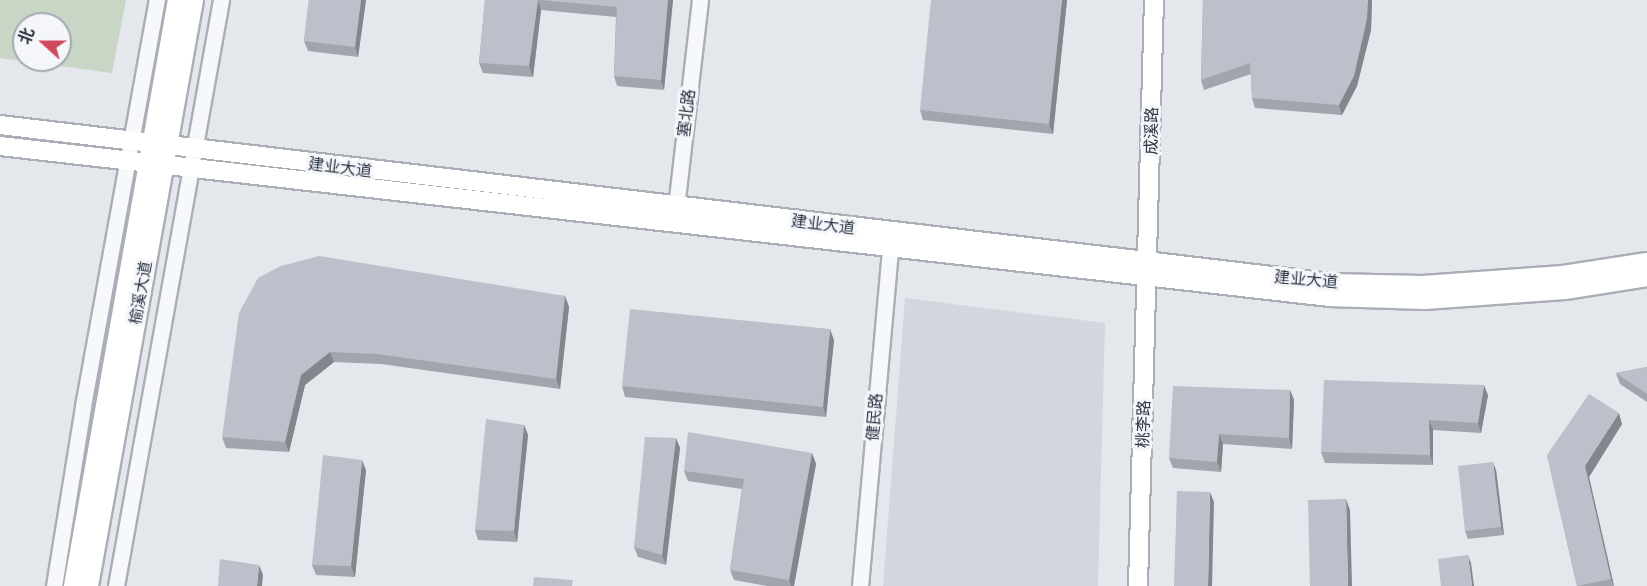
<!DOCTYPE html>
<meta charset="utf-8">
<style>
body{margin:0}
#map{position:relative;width:1647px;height:586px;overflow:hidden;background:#e4e7ec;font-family:"Alegreya Sans","Noto Sans SC",sans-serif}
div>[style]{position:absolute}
.built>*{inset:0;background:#d2d6de}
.green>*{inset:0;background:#c9d6c5}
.roads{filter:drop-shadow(2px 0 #a9aeb7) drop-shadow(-2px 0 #a9aeb7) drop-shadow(0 2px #a9aeb7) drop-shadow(0 -2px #a9aeb7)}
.minor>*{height:15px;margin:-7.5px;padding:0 7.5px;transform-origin:7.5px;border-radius:7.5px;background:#f7f8fa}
.major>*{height:18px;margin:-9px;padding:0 9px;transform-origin:9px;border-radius:9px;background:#fff}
.wall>*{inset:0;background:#a1a5ae}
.shaded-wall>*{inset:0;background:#83868d}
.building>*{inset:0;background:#bbc0ca}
span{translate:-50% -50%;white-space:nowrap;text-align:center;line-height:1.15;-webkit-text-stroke:6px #f4f6f9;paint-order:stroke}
.street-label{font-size:16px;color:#2b3445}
.north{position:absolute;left:12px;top:12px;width:60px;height:60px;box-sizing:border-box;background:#f4f6f9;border:2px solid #a4a8b1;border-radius:50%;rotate:291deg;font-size:16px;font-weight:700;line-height:24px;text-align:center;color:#2b3445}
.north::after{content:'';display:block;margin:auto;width:21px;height:27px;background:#d1495b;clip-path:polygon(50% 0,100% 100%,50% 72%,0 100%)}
</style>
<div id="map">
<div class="built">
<i style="clip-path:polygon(905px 298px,1105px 323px,1098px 586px,883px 586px)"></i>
</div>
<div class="green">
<i style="clip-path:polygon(evenodd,0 0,126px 0,112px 73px,0 58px,0 0,24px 24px,60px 24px,60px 60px,24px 60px,24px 24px)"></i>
</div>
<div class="roads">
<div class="minor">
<i style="left:675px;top:216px;width:217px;rotate:-83.4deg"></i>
<i style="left:54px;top:586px;width:182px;rotate:-80.8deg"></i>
<i style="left:83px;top:406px;width:413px;rotate:-79.7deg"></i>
<i style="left:116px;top:586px;width:595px;rotate:-79.84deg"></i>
<i style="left:860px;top:586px;width:339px;rotate:-84.9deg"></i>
</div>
<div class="major">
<i style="left:0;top:125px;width:1339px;rotate:6.77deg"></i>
<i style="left:1330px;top:283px;width:93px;rotate:1.2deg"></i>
<i style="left:1423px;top:285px;width:140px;rotate:-4.1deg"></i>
<i style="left:1563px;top:275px;width:85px;rotate:-8.8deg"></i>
<i style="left:0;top:146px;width:1338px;rotate:6.48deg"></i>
<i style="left:1329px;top:297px;width:96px;rotate:1.8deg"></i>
<i style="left:1425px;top:300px;width:140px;rotate:-4.1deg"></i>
<i style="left:1565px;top:290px;width:83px;rotate:-9deg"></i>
<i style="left:73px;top:586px;width:595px;rotate:-79.94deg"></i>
<i style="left:89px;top:586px;width:595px;rotate:-79.84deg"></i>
<i style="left:1138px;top:586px;width:586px;rotate:-88.44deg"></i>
</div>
</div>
<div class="wall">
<i style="clip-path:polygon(309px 0,366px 0,358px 57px,308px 51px,304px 41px)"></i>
<i style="clip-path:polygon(485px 0,673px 0,664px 90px,617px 86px,614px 76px,616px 17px,541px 10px,533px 77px,483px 73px,479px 63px)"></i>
<i style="clip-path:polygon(1067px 0,1053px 134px,923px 120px,920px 110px)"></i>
<i style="clip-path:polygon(1203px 0,1372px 0,1371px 30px,1357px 86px,1342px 115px,1255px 108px,1252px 98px,1251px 74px,1204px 90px,1201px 80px)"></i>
<i style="clip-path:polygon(281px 266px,565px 296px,569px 307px,560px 389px,381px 364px,334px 362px,305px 385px,289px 452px,226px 448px,222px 437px)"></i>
<i style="clip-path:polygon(834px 340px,826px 417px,625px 397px,622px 386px)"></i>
<i style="clip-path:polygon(1647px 367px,1647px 402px,1620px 384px,1616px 373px)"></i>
<i style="clip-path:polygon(1290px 390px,1294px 400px,1292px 449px,1223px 444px,1221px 472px,1173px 468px,1169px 458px)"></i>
<i style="clip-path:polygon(1488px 395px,1481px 433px,1433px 430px,1433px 465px,1325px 463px,1321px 452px)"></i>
<i style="clip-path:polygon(1622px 424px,1589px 477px,1614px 586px,1577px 586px,1547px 455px)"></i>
<i style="clip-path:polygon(524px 425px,528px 435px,517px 542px,478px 540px,475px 530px)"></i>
<i style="clip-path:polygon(676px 438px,680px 448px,666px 565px,638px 557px,634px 547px)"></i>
<i style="clip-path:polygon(812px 453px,816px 464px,794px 586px,767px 586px,734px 580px,730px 570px,742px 489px,688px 481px,684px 471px)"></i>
<i style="clip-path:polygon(366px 470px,355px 577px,316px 575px,312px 565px)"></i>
<i style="clip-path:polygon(1496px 470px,1504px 535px,1468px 539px,1465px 531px)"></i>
</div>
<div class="shaded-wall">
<i style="clip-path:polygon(361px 0,366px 0,358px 57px,355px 47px)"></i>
<i style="clip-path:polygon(538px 0,541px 10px,533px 77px,529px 66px)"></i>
<i style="clip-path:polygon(668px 0,673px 0,664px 90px,661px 80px)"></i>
<i style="clip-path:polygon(1062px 0,1067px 0,1053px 134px,1049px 124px)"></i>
<i style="clip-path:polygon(1368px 0,1372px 0,1371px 30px,1357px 86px,1342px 115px,1339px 105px)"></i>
<i style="clip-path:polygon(565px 296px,569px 307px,560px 389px,556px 379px)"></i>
<i style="clip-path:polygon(830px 329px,834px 340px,826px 417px,823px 407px)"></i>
<i style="clip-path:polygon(330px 352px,334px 362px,305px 385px,289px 452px,285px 442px,301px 375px)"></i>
<i style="clip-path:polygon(1484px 385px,1488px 395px,1481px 433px,1478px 423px)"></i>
<i style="clip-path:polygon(1290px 390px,1294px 400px,1292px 449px,1289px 438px)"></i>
<i style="clip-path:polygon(1619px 413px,1622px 424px,1589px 477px,1614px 586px,1611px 579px,1585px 466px)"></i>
<i style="clip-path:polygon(1429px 420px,1433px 430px,1433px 465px,1430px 455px)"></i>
<i style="clip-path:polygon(524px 425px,528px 435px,517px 542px,514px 531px)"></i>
<i style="clip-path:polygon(1219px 434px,1223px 444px,1221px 472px,1217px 462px)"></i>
<i style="clip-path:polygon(676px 438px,680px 448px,666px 565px,662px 555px)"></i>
<i style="clip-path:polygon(812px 453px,816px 464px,794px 586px,791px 586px,789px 580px)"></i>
<i style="clip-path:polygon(362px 460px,366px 470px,355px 577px,351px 566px)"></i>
<i style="clip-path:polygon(1493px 462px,1496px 470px,1504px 535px,1501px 527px)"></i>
<i style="clip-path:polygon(1210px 492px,1214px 502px,1212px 586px,1208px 586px)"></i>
<i style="clip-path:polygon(1346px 499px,1350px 510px,1352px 586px,1348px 586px)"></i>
<i style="clip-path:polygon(1468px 555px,1471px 563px,1474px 586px,1472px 586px)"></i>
<i style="clip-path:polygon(259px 565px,263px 575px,262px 586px,257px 586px)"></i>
</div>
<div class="building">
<i style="clip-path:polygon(309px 0,361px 0,355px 47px,304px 41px)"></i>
<i style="clip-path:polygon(485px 0,538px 0,529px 66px,479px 63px)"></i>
<i style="clip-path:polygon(541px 0,668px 0,661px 80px,614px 76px,617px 7px)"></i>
<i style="clip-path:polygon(931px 0,1062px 0,1049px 124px,920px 110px)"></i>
<i style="clip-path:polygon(1203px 0,1368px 0,1367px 19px,1354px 76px,1339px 105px,1252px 98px,1250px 63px,1201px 80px)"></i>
<i style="clip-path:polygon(319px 256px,565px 296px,556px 379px,377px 354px,330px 352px,301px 375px,285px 442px,222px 437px,239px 313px,258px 278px,281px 266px)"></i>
<i style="clip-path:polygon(630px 309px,830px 329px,823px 407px,622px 386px)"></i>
<i style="clip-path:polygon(1647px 367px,1647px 394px,1616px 373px)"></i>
<i style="clip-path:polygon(1324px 380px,1484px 385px,1478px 423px,1429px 420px,1430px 455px,1321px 452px)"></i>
<i style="clip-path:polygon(1173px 386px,1290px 390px,1289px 438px,1219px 434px,1217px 462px,1169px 458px)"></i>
<i style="clip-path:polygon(1589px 394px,1619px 413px,1585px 466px,1611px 579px,1577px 586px,1547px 455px)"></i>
<i style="clip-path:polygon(486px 419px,524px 425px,514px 531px,475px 530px)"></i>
<i style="clip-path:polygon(688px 432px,812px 453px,789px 580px,730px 570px,744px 479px,684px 471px)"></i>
<i style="clip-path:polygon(645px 437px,676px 438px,662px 555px,634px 547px)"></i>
<i style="clip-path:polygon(323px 455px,362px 460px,351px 566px,312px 565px)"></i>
<i style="clip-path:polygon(1493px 462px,1501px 527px,1465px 531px,1458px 466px)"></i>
<i style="clip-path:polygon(1177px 491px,1210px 492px,1208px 586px,1174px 586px)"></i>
<i style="clip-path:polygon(1346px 499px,1348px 586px,1310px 586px,1308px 500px)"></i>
<i style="clip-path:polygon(1468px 555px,1472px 586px,1441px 586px,1438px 559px)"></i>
<i style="clip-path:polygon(220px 559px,259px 565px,257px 586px,218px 586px)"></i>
<i style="clip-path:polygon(534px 577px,573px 580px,572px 586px,533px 586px)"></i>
</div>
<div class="street-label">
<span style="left:687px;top:113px;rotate:-83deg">塞北路</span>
<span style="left:1152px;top:131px;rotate:-89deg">成溪路</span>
<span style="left:340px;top:168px;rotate:7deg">建业大道</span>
<span style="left:823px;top:225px;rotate:7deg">建业大道</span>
<span style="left:1306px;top:280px;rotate:5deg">建业大道</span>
<span style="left:141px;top:293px;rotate:-80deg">榆溪大道</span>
<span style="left:875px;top:417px;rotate:-85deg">健民路</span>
<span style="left:1144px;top:424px;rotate:-88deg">桃李路</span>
</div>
<div class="north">北</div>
</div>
